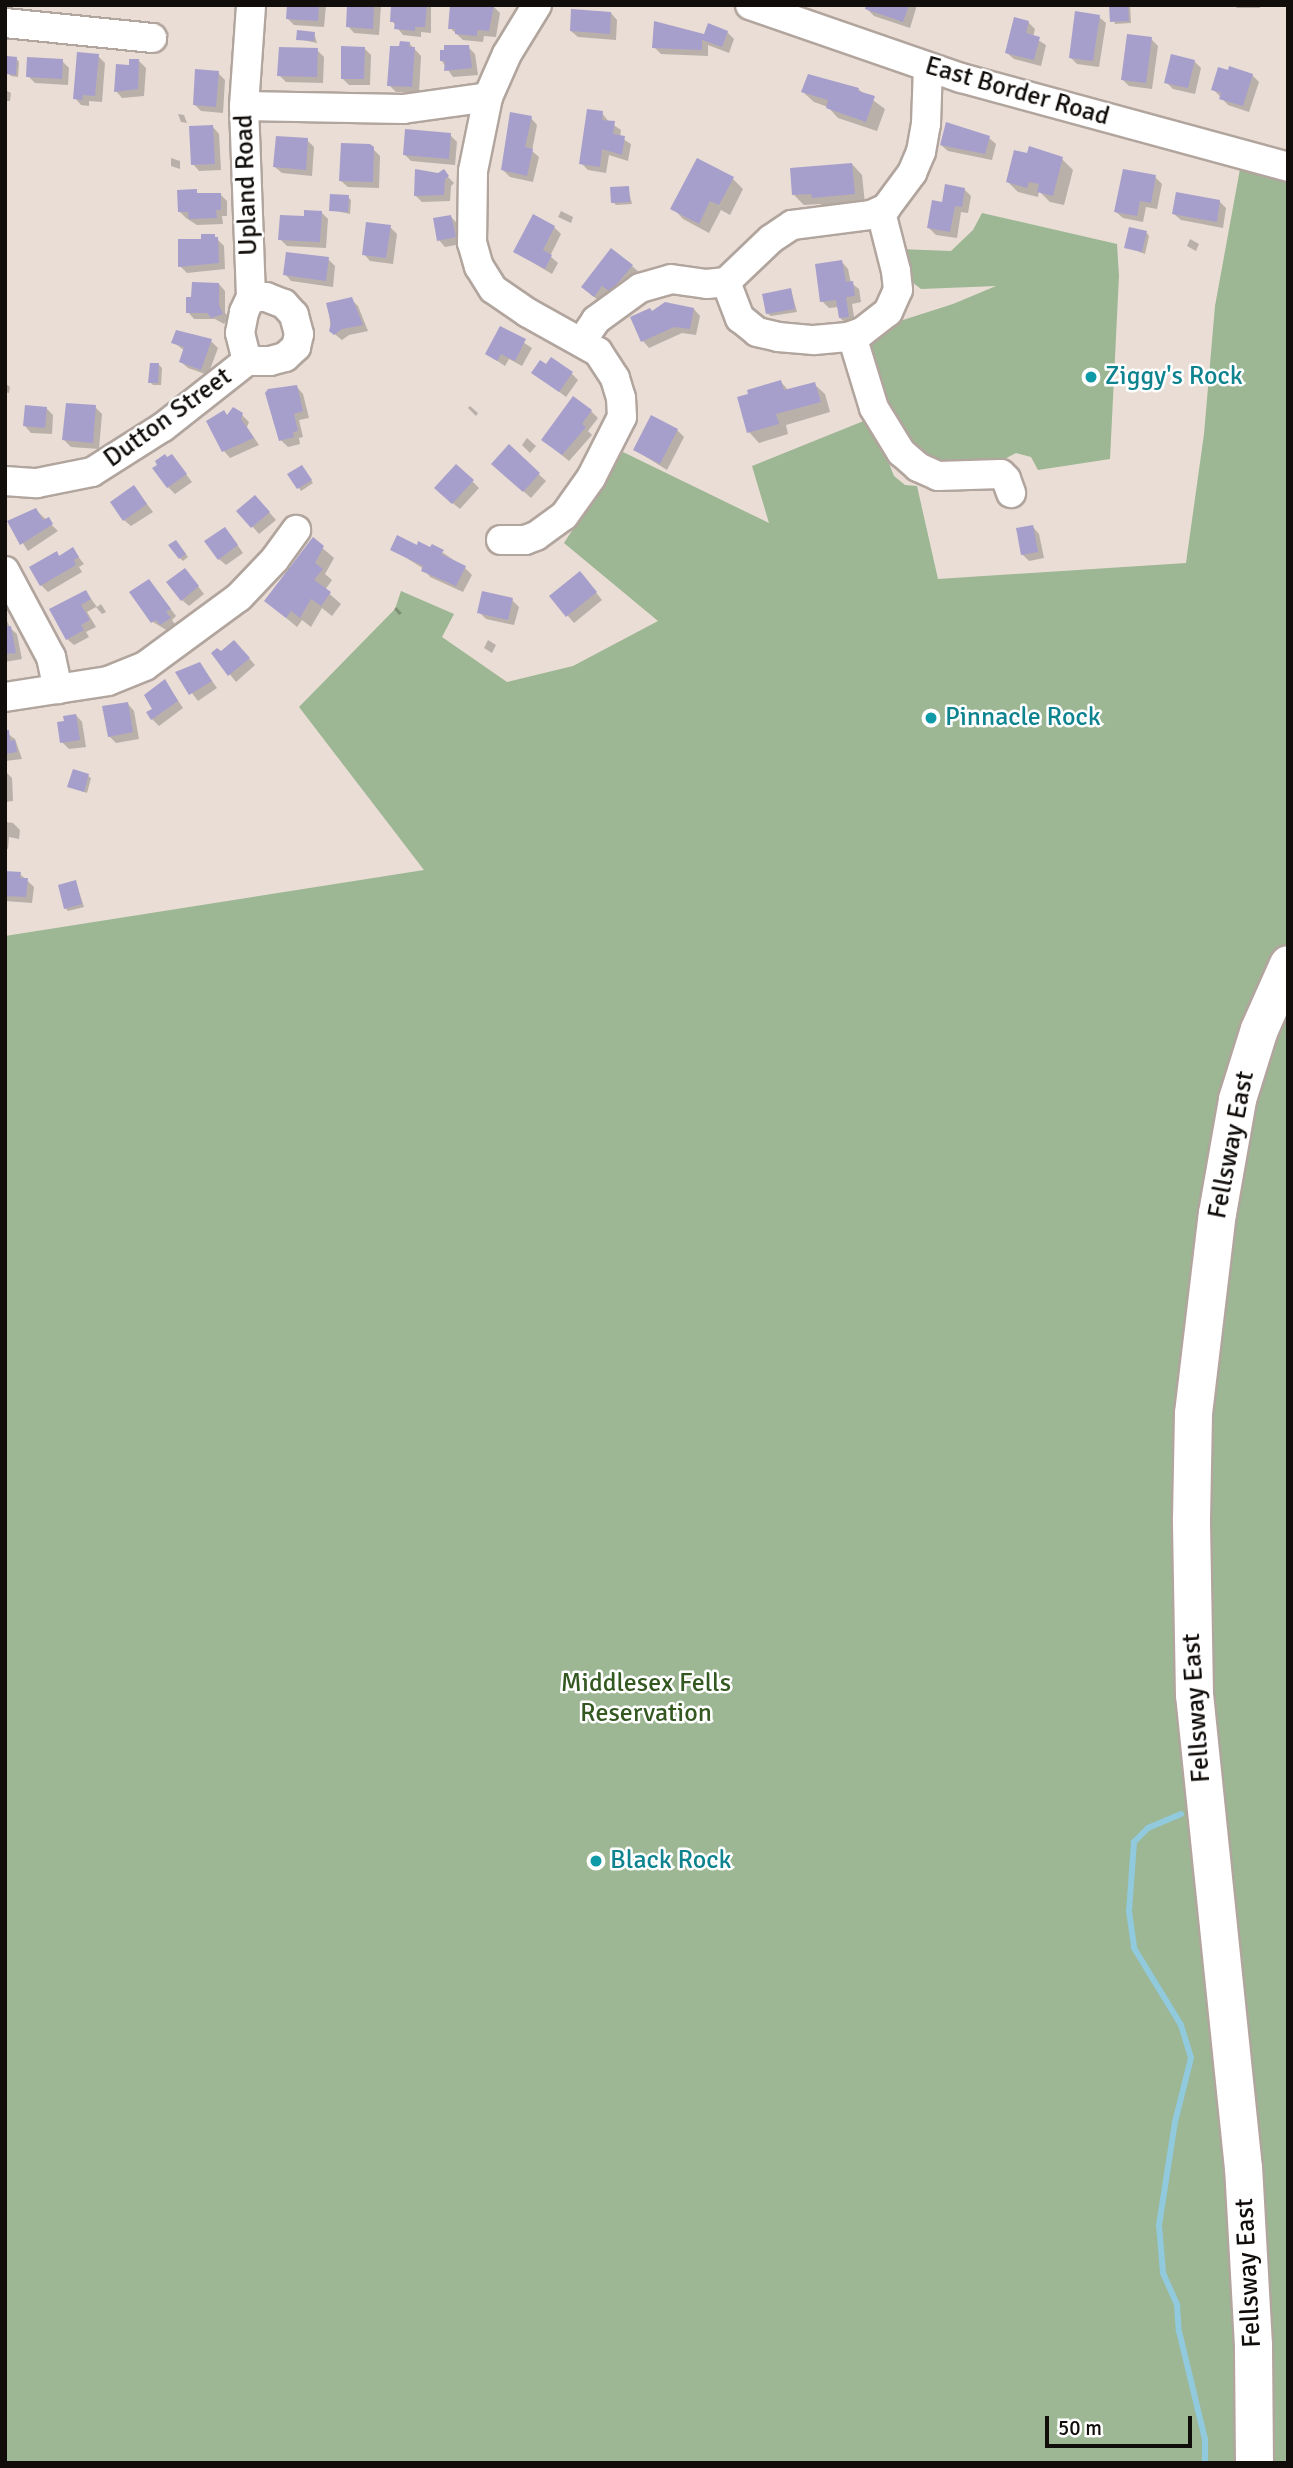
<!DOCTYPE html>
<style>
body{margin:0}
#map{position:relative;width:1293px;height:2468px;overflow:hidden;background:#e9ddd5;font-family:Signika,sans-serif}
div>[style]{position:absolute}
.green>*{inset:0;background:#9db693}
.shadow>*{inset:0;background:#0003}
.stream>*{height:6px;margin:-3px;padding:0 3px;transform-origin:3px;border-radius:3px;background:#91c9dd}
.building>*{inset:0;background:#a79fcb}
.roads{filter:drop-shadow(2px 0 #b1a59e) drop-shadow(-2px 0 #b1a59e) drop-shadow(0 2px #b1a59e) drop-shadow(0 -2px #b1a59e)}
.minor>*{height:28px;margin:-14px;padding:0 14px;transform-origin:14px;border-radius:14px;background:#fff}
.major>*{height:37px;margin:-18.5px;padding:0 18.5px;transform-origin:18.5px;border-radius:18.5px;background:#fff}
.dots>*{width:19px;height:19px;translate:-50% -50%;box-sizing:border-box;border:4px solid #fff;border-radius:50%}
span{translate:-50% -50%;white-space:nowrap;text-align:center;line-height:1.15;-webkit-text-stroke:5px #fff;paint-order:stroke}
.street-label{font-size:26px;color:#110d0b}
.culture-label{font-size:26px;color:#0d838f}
.left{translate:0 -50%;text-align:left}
.park-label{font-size:26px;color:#335820}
.frame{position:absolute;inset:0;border:7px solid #110d0b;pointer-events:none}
.scale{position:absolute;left:1045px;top:2416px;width:147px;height:32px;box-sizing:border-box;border:4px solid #110d0b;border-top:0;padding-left:9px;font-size:21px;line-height:24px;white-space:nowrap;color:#110d0b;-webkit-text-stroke:5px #fff;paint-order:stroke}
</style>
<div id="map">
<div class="green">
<i style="clip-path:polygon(1240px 169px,1288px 183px,1288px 2463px,5px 2463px,5px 936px,424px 870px,299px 707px,395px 609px,401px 591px,454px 614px,442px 637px,507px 682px,573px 666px,658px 621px,564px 543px,623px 452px,769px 523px,752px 466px,871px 418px,894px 476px,905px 485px,917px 486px,938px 579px,1186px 563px,1204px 434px,1215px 306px)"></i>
<i style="clip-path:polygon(982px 213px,1117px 244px,1119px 276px,1110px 459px,1038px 470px,1031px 457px,1016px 453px,999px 462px,922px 466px,904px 450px,863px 340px,878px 328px,953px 304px,996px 286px,921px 289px,907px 278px,899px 249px,951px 251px,973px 230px)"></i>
</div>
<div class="shadow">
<i style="clip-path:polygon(288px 5px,326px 5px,324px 27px,294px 25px,287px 18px)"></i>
<i style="clip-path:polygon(349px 5px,381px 5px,379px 35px,354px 33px,348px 26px)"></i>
<i style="clip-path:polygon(393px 5px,431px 5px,431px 33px,421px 32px,421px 37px,403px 35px,392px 21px)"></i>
<i style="clip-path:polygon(492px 5px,500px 13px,496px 37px,484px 36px,483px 42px,463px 40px,450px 28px)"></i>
<i style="clip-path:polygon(868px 5px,917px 5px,910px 28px,874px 16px,867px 9px)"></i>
<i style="clip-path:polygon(1111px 5px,1130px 5px,1131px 23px,1115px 24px)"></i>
<i style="clip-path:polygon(1234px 5px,1260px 5px,1260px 8px,1237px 8px)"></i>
<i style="clip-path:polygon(611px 13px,617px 20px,616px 40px,578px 37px,571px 31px)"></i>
<i style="clip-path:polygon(1099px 17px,1106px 23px,1099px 67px,1077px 64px,1070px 57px)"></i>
<i style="clip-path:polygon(1028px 22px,1035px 29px,1033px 37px,1046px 45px,1041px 66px,1014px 59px,1007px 53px)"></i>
<i style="clip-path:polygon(727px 32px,734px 39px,729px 53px,708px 45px,708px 56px,661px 54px,654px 47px)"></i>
<i style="clip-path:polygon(314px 33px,317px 43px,298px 39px)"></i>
<i style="clip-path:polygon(1151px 39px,1158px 46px,1152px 89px,1129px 86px,1122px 79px)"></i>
<i style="clip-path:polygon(409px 43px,421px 56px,419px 93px,396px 92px,389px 85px,401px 48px)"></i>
<i style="clip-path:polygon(468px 47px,475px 54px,478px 75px,453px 77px,441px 60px)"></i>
<i style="clip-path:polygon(364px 48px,371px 55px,370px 85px,349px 85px,342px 78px)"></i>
<i style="clip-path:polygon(317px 50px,324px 57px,323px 83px,286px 82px,279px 75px)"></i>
<i style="clip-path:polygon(98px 56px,105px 63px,102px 102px,89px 101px,89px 106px,81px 105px,75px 98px)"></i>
<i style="clip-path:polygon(17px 59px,19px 62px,18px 77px,11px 76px,8px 73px)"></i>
<i style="clip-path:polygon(62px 61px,69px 68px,68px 85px,35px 83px,28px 76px)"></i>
<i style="clip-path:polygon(139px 61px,146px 68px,144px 96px,122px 98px,116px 91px,130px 67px)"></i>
<i style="clip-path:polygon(1194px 61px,1201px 68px,1195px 94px,1173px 89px,1166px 82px)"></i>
<i style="clip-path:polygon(1229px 72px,1252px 75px,1259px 82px,1249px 112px,1228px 105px,1213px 89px)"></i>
<i style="clip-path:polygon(218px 73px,225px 80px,223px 113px,201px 111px,194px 104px)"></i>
<i style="clip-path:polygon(858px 89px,885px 109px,877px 131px,838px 118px,828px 107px,814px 102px,803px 92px)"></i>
<i style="clip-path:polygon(5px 90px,11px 93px,10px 101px,5px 101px)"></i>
<i style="clip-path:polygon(602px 113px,609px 122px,621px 130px,620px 137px,631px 144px,628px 161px,609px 155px,606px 173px,588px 170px,581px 163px)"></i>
<i style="clip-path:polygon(178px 114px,184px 115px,187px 123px,181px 122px)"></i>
<i style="clip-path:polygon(531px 118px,537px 125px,532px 151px,539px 157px,533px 182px,510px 177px,503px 170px)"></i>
<i style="clip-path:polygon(213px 127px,219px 134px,221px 170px,199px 171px,193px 164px)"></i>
<i style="clip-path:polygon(450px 135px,457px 142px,455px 165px,411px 161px,404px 154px)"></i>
<i style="clip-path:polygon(989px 138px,996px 144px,992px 160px,948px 151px,941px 145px)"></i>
<i style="clip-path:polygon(307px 140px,314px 147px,312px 176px,282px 173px,275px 167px)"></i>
<i style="clip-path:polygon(369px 145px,380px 156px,379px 188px,348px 187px,341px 181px)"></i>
<i style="clip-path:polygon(171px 158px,180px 161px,180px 169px,171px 166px)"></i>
<i style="clip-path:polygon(1062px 159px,1073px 170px,1064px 205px,1050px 202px,1039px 191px,1038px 197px,1018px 192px,1008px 182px)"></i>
<i style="clip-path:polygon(852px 164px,862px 175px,865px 204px,824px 207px,820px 204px,804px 205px,794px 195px)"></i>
<i style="clip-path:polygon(443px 172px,454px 183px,451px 186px,450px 201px,422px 202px,415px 195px)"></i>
<i style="clip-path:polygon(1155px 177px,1162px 184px,1157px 209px,1146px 207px,1143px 222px,1123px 218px,1116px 212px)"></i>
<i style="clip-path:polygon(733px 179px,743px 189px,730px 215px,721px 210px,709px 233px,683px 219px,673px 208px)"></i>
<i style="clip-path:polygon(628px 188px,632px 204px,616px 205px,613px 202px)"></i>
<i style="clip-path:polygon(964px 189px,971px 196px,968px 213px,961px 212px,957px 238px,936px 235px,929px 228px)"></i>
<i style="clip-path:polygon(179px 192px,220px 194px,227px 201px,227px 216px,222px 216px,223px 224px,197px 225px,186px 218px,179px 211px)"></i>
<i style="clip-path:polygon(348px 197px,351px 200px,350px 214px,331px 210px)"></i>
<i style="clip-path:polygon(1220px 202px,1226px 208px,1223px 228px,1181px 220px,1174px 214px)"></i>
<i style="clip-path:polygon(561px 211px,573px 217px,571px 223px,558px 217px)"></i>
<i style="clip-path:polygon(321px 212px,328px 219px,326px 248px,287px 246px,280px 239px,306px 218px)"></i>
<i style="clip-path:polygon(451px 217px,457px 223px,461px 244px,445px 247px,439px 240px)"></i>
<i style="clip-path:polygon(390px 227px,397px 234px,393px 264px,370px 261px,364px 254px)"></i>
<i style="clip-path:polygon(554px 227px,561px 234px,550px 256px,558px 263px,552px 274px,515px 252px)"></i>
<i style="clip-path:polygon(1147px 233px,1149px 236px,1145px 254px,1126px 247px)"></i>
<i style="clip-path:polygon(214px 236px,224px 246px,225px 269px,187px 273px,180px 266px,202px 241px)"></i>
<i style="clip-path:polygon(1190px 239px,1199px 244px,1196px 251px,1187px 246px)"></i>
<i style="clip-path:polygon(328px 259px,335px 266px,333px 287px,291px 281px,285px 274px)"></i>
<i style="clip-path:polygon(842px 262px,848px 269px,851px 283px,859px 289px,861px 302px,852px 304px,855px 323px,847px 324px,840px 318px,839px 307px,829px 308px,822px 301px)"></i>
<i style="clip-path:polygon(632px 266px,639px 272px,617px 298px,609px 292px,601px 302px,590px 294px)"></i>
<i style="clip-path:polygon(219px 284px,225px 291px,225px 313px,229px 317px,224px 324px,215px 319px,194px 319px,188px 312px)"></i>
<i style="clip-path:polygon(791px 290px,797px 312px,771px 316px,768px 314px)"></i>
<i style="clip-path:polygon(351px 299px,358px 306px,368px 331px,349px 335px,342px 340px,331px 331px,328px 304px)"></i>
<i style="clip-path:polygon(694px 309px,700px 316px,696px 335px,682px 333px,649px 348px,643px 341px,632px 318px,653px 312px)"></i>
<i style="clip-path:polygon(501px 328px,532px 348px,522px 366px,509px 359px,505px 366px,487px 354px)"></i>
<i style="clip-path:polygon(191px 334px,211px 341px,218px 348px,208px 375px,188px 368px,181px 362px,185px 351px,173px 342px)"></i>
<i style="clip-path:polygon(159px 365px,162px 368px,161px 385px,153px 385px,150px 382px)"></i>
<i style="clip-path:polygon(533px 372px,572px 374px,578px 380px,566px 397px)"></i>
<i style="clip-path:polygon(781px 382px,789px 391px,814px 384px,825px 394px,830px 412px,786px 425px,788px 434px,759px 443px,749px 432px)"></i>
<i style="clip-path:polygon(5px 383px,10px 387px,9px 393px,5px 392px)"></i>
<i style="clip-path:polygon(297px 387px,303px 394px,309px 418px,299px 420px,303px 437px,299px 438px,300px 444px,288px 447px,281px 440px)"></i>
<i style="clip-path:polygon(470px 406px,478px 413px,476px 416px,468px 408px)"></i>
<i style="clip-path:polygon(95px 407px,102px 414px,99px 449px,71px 447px,64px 440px)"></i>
<i style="clip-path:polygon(46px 408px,53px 415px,52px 434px,31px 433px,25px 426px)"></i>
<i style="clip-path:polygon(591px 411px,598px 418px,588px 431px,592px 435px,569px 461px,543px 440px)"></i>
<i style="clip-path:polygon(242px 415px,249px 422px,247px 427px,259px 445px,230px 458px,224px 451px)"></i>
<i style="clip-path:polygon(677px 430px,684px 437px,667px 470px,635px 450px)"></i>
<i style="clip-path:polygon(527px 438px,536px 446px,530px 453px,522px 445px)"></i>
<i style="clip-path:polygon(509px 447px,546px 481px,531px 498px,500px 470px)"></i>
<i style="clip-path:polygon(172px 456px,192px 482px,175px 494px,168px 487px,160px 465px)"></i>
<i style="clip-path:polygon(305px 470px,313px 483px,301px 491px,290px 475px)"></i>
<i style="clip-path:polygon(472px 481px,479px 488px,460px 509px,443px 495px)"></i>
<i style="clip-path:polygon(134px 487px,153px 512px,131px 526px,124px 520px)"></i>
<i style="clip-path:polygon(262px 504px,276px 520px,259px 534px,239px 511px)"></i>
<i style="clip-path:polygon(36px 510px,58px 531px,28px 551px,9px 522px)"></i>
<i style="clip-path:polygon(1033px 527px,1039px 534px,1044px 558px,1029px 561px,1022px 554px)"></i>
<i style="clip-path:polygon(231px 536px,243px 553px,226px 565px,219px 559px)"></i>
<i style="clip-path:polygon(313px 540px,334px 558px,325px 574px,332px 580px,325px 590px,341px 604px,332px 616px,322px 608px,311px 627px,302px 620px,297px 627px,266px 601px)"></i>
<i style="clip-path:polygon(179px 545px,188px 557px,183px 561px,180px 558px)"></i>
<i style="clip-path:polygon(418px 547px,442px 552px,465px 568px,472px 575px,463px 592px,430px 577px,424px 569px,392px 549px)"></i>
<i style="clip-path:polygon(73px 550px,84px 564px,79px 567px,82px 572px,48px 592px,41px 585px,56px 553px,60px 557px)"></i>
<i style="clip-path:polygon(191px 577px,204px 594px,189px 606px,182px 600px)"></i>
<i style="clip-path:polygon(586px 580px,602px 600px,574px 623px,551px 596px)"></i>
<i style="clip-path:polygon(155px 588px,176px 616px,172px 620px,176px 626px,168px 631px,153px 622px)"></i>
<i style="clip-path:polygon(86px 592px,97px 607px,101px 604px,106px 612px,102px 614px,96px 607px,87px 612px,96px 627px,86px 632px,89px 637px,74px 645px,67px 639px)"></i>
<i style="clip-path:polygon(512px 600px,519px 607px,514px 625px,486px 619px,479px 612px)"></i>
<i style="clip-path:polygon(396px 607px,402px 613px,399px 615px,394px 609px)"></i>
<i style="clip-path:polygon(5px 616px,10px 628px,17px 634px,22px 659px,5px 662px)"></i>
<i style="clip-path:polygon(488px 640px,496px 645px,492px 653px,484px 648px)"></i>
<i style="clip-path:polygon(241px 649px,255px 665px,236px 682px,213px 653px)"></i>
<i style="clip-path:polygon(200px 664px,217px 688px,198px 701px,177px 673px)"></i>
<i style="clip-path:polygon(165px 681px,183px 708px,159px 726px,152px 719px)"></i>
<i style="clip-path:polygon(128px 704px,134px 711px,139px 739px,116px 743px,109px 736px)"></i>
<i style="clip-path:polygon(76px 715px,82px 722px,86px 747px,69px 749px,62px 742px)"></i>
<i style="clip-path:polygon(5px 732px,15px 739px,22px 759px,5px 761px)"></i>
<i style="clip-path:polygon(5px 771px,12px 778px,13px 801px,5px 802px)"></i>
<i style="clip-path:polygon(88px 776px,91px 778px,87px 793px,69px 786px)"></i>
<i style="clip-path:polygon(5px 822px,13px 823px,20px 830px,19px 839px,9px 837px,8px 849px,5px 848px)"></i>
<i style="clip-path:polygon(5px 873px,20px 874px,34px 887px,32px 903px,5px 901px)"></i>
<i style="clip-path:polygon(76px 882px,84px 907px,68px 911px,65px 908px)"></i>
</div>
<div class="stream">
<i style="left:1181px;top:1814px;width:36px;rotate:157deg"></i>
<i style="left:1148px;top:1828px;width:20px;rotate:135deg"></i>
<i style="left:1134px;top:1842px;width:69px;rotate:94.1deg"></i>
<i style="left:1129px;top:1911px;width:37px;rotate:82deg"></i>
<i style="left:1134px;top:1948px;width:90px;rotate:58.6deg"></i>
<i style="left:1181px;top:2025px;width:34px;rotate:73deg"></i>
<i style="left:1191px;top:2058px;width:66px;rotate:104deg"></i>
<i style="left:1175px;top:2122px;width:104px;rotate:98.8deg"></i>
<i style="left:1159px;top:2225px;width:48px;rotate:85.2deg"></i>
<i style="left:1163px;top:2273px;width:35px;rotate:66deg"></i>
<i style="left:1177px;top:2305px;width:26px;rotate:86deg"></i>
<i style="left:1179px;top:2331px;width:111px;rotate:76.5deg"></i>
<i style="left:1205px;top:2439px;width:24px;rotate:90deg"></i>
</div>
<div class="building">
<i style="clip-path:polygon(287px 5px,319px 5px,318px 21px,286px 19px)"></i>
<i style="clip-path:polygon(347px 5px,374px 5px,373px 29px,346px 27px)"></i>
<i style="clip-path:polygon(391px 5px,427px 5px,425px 27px,415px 27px,415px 31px,394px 29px,395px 22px,390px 22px)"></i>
<i style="clip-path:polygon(450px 5px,494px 5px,489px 31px,477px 30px,477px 36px,455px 34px,455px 29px,448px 29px)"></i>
<i style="clip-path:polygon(866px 5px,909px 5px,903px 22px,865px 9px)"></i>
<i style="clip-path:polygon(1109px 5px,1128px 5px,1129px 21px,1110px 22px)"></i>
<i style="clip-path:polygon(571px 9px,611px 12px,610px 34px,570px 31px)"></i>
<i style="clip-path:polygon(1075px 11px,1100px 15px,1093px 61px,1069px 58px)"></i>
<i style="clip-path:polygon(1014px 17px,1029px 21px,1026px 33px,1040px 37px,1034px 60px,1005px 53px)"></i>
<i style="clip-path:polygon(654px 21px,704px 34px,708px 23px,728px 31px,722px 47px,702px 40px,702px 50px,652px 48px)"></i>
<i style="clip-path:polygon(297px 30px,315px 32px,314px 41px,296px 40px)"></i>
<i style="clip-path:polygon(1127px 34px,1152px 37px,1146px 83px,1121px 80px)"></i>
<i style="clip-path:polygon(400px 41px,410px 42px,409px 47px,415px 47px,412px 87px,387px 86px,390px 46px,399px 46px)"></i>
<i style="clip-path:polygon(444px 45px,469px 45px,472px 68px,444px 71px,445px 61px,440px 61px,440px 50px,444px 50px)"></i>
<i style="clip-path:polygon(341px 46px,365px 47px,364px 79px,341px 79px)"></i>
<i style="clip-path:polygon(279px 47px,318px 48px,317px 77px,277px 76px)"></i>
<i style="clip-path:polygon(77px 52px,99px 54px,95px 96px,83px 95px,82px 100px,73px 99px)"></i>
<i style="clip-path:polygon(1171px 54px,1195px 60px,1188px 88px,1164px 83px)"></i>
<i style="clip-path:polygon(7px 56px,17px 57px,16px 75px,6px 74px)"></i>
<i style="clip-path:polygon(27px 57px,63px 59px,62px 79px,26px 77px)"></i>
<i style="clip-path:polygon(129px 59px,139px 59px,138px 89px,114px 92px,116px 64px,129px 65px)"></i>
<i style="clip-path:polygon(1229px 66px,1253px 74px,1243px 106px,1219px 99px,1221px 93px,1211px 90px,1218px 67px,1228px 70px)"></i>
<i style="clip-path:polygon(195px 69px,219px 71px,216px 107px,193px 105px)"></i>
<i style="clip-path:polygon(808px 74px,859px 88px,858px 91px,875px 96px,866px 122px,826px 108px,828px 100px,801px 92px)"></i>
<i style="clip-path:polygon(587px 109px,603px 111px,602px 120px,615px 121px,613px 134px,625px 136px,622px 155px,602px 149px,600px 167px,579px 164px)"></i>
<i style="clip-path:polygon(510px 112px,532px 116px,525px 147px,533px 149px,527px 176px,501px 170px)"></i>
<i style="clip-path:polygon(946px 122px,990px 136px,985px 154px,940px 145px)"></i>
<i style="clip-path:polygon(213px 125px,215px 164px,191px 165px,189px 126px)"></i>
<i style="clip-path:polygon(405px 129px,451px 133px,449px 159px,403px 155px)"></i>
<i style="clip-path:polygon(276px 136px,308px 138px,306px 170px,273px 167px)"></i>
<i style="clip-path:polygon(341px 143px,370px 144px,374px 147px,373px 182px,339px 181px)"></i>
<i style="clip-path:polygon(1029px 146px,1063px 157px,1053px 196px,1037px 192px,1039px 184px,1029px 182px,1027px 188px,1006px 182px,1014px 150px,1027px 153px)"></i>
<i style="clip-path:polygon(697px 158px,734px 177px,719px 205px,710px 201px,699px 224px,670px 209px)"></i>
<i style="clip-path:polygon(852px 163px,855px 194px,812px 198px,811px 194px,792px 195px,790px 168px)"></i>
<i style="clip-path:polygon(415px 169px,438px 173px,444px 169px,449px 176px,445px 179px,444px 195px,414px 196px)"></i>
<i style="clip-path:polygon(1123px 169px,1156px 175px,1151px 203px,1140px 201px,1137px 216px,1114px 212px)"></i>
<i style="clip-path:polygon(945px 184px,965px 188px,962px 207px,955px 206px,950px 232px,927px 228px,932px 200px,942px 202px)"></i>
<i style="clip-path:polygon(629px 186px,630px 202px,611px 203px,610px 187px)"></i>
<i style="clip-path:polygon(197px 189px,197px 193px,221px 193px,221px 210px,216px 210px,217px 218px,189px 219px,188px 212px,178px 212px,177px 190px)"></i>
<i style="clip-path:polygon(1176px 192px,1220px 200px,1217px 222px,1172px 214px)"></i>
<i style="clip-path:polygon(330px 194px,349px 195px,348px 212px,329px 211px)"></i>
<i style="clip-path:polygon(304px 210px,322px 211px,320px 242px,278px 240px,280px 215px,304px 216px)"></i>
<i style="clip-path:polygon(533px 214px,555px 226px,543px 250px,552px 255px,545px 269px,513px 252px)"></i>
<i style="clip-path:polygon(451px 215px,456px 237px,437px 241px,433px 218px)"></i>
<i style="clip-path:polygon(366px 222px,391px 225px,386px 258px,362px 255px)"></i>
<i style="clip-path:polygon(1129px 227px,1147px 231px,1142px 252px,1124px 248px)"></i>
<i style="clip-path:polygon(201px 234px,215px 234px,215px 237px,218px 237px,219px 263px,178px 267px,178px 239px,201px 239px)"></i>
<i style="clip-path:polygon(611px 248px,633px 265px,610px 292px,602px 286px,594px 297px,581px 287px)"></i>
<i style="clip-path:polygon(286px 252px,329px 257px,326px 281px,283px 275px)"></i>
<i style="clip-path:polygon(842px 260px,846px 282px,853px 281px,855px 296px,846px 297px,849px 317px,839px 318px,836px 300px,820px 302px,815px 264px)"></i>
<i style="clip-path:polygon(192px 282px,219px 283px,219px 305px,223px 314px,211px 318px,207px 313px,186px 313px,186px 297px,191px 297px)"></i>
<i style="clip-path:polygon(791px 288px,795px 309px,766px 314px,762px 294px)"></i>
<i style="clip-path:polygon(352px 297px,363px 325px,342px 329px,334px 335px,329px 331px,331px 323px,326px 303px)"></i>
<i style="clip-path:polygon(665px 302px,694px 308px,690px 329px,674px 327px,641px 342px,630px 317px,650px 308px,652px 311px)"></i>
<i style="clip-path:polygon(500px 326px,526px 339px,515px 361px,501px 354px,497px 361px,485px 354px)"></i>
<i style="clip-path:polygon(176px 330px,212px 339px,201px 370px,179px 362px,184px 347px,171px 343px)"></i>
<i style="clip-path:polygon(551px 357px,573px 372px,559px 392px,531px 373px,540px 360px,546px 364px)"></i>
<i style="clip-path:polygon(150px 363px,159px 363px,158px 383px,148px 383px)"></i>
<i style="clip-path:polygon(781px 380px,784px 390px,815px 382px,821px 402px,776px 414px,779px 424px,747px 433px,737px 397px,748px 394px,747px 390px)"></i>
<i style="clip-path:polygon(297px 385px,303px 411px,294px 414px,298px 431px,293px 432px,294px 437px,279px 441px,265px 393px,268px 389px)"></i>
<i style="clip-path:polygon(573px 396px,592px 410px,582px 424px,586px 427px,562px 455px,541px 440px)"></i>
<i style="clip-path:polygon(66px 403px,96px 405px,93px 443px,62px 440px)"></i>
<i style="clip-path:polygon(25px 405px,47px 407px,45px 428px,23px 426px)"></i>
<i style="clip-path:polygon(233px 407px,243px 413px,241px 419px,254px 438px,222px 452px,206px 421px,224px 410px,227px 415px)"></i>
<i style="clip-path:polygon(651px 415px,678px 429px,660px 464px,633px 450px)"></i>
<i style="clip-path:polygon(509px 444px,540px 473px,523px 492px,491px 464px)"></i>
<i style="clip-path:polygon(165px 454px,167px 457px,172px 454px,187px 474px,167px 488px,152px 468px,157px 465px,155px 461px)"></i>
<i style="clip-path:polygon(456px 464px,474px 480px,452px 504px,434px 488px)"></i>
<i style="clip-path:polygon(302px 465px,312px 480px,297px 489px,287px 474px)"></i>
<i style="clip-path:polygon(134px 485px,147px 504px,123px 521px,110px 502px)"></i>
<i style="clip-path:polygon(255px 495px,270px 512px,251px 528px,236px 511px)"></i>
<i style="clip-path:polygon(36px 508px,43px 520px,49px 517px,53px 524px,20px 545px,7px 521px)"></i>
<i style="clip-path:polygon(1033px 525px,1038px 552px,1021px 555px,1016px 528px)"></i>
<i style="clip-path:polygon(225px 527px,238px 545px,218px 560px,204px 541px)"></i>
<i style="clip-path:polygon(397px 535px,417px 545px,418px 541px,430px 547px,432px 544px,444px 550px,441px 554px,466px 566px,456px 586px,421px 571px,423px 566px,390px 550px)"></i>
<i style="clip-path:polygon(313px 537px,324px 546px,315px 563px,323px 569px,314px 580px,331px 592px,321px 606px,311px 599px,300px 618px,291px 611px,286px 618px,264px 601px)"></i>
<i style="clip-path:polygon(176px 540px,186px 554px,179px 559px,168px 545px)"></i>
<i style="clip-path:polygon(73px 547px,79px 557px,74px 560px,76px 565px,40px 586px,29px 567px,57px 551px,59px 556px)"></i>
<i style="clip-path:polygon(185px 568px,199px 586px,181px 601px,166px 582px)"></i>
<i style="clip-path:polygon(580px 571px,597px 592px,566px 617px,549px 596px)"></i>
<i style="clip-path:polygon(149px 579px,171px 609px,166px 612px,171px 618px,160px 625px,156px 620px,151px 623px,129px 592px)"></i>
<i style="clip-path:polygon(86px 590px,91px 599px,81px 605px,90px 620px,81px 625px,84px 630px,66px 640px,49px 609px)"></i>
<i style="clip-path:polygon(482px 591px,513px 598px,508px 620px,477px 613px)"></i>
<i style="clip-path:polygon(11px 626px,16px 653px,5px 654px,5px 627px)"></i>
<i style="clip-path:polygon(234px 640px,250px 658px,228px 676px,211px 653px,217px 648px,221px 651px)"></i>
<i style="clip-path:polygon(200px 662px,212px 681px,189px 695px,175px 672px)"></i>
<i style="clip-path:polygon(165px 679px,178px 701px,151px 720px,146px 712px,152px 709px,144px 695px)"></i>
<i style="clip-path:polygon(128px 702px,133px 732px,108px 737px,102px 706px)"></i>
<i style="clip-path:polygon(76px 714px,80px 740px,60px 743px,57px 722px,64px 721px,63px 716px)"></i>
<i style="clip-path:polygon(5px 730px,9px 730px,10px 741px,15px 740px,17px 752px,5px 754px)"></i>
<i style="clip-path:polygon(73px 769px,89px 774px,84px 792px,67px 787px)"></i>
<i style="clip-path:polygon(5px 871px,21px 872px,20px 878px,28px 878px,26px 897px,5px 896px)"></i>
<i style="clip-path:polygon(76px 880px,82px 904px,64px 909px,58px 885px)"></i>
</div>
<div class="roads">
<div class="minor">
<i style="left:750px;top:5px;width:223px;rotate:19.1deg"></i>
<i style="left:961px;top:78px;width:339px;rotate:15.2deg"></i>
<i style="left:5px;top:23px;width:148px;rotate:5.8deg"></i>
<i style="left:244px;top:106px;width:159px;rotate:1.1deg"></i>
<i style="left:403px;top:109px;width:86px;rotate:-8deg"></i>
<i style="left:726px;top:282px;width:39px;rotate:69deg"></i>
<i style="left:740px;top:318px;width:22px;rotate:39deg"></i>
<i style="left:757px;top:332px;width:22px;rotate:13deg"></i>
<i style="left:778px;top:337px;width:36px;rotate:5deg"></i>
<i style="left:814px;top:340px;width:34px;rotate:-5deg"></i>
<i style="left:848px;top:337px;width:15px;rotate:-20deg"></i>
<i style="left:862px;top:332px;width:33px;rotate:-38deg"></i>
<i style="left:888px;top:312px;width:24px;rotate:-66deg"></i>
<i style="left:898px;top:290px;width:19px;rotate:-96deg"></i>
<i style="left:896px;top:271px;width:61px;rotate:-104.3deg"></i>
<i style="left:852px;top:336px;width:75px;rotate:73deg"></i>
<i style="left:874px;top:408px;width:52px;rotate:58.5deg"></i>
<i style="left:901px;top:452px;width:23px;rotate:41deg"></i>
<i style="left:918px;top:467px;width:22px;rotate:24deg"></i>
<i style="left:938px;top:476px;width:63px;rotate:-1.8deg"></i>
<i style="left:1001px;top:474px;width:7px;rotate:45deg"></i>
<i style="left:1006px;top:479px;width:15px;rotate:70deg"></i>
<i style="left:582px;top:341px;width:25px;rotate:-56deg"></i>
<i style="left:596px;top:320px;width:54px;rotate:-36deg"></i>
<i style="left:640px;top:288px;width:32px;rotate:-16deg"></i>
<i style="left:671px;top:279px;width:36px;rotate:8deg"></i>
<i style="left:707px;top:284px;width:19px;rotate:-6deg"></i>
<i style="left:726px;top:282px;width:62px;rotate:-43.7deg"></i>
<i style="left:771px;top:239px;width:25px;rotate:-34deg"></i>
<i style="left:792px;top:225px;width:80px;rotate:-7.2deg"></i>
<i style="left:871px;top:215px;width:17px;rotate:-25deg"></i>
<i style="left:886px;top:208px;width:44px;rotate:-53.4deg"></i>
<i style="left:912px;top:173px;width:23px;rotate:-67deg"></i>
<i style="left:921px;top:152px;width:28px;rotate:-80deg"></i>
<i style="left:926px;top:124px;width:56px;rotate:-88deg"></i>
<i style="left:247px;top:361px;width:29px;rotate:-104deg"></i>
<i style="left:240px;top:333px;width:21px;rotate:-79deg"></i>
<i style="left:244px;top:312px;width:17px;rotate:-65deg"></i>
<i style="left:251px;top:297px;width:191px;rotate:-92.1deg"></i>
<i style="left:244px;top:106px;width:101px;rotate:-86deg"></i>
<i style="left:247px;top:361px;width:23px"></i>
<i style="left:270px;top:361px;width:16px;rotate:-15deg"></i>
<i style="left:285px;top:357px;width:15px;rotate:-42deg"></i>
<i style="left:296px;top:347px;width:13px;rotate:-77deg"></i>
<i style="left:299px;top:334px;width:20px;rotate:-105deg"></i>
<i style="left:294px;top:315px;width:15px;rotate:-132deg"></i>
<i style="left:284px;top:304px;width:19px;rotate:-159deg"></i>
<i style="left:266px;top:297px;width:15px;rotate:180deg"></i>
<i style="left:5px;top:481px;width:32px;rotate:4deg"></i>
<i style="left:37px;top:483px;width:56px;rotate:-11.3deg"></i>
<i style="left:92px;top:472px;width:84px;rotate:-32.4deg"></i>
<i style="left:163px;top:427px;width:107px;rotate:-38.2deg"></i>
<i style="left:501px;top:540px;width:24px"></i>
<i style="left:525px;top:540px;width:12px;rotate:-20deg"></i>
<i style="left:536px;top:536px;width:34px;rotate:-36deg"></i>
<i style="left:564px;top:516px;width:47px;rotate:-54.6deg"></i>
<i style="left:591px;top:478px;width:68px;rotate:-63.1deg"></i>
<i style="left:622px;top:417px;width:19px;rotate:-93deg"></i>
<i style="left:621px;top:398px;width:21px;rotate:-107deg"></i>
<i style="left:615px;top:378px;width:31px;rotate:-123deg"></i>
<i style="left:598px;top:352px;width:80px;rotate:-150.9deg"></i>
<i style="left:528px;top:313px;width:42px;rotate:-145.6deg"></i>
<i style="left:493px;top:289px;width:26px;rotate:-122deg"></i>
<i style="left:479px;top:267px;width:25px;rotate:-106deg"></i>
<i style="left:472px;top:243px;width:72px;rotate:-89.2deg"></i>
<i style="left:473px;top:171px;width:76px;rotate:-78.5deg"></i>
<i style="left:488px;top:97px;width:47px;rotate:-66.2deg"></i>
<i style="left:507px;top:54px;width:57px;rotate:-58.5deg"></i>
<i style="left:5px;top:571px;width:98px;rotate:61.9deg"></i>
<i style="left:51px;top:657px;width:33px;rotate:78deg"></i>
<i style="left:5px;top:697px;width:104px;rotate:-8.8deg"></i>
<i style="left:108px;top:681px;width:40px;rotate:-22deg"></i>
<i style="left:145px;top:666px;width:117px;rotate:-36.3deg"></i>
<i style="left:239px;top:597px;width:52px;rotate:-46.5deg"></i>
<i style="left:275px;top:559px;width:36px;rotate:-54deg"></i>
</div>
<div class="major">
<i style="left:1254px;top:2463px;width:118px;rotate:-90.5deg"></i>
<i style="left:1253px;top:2345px;width:177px;rotate:-93.2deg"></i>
<i style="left:1243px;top:2168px;width:476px;rotate:-95.9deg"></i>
<i style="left:1194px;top:1695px;width:177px;rotate:-91deg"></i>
<i style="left:1191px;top:1518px;width:105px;rotate:-88.9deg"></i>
<i style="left:1193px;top:1413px;width:201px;rotate:-83.2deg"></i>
<i style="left:1217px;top:1213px;width:116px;rotate:-80deg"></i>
<i style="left:1237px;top:1099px;width:73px;rotate:-72.6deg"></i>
<i style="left:1259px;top:1029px;width:71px;rotate:-66deg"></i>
</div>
</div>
<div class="dots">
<i style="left:1091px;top:377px;background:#0f9aa8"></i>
<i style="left:931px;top:718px;background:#0f9aa8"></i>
<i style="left:596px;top:1861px;background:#0f9aa8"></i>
</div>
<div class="street-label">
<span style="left:1017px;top:92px;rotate:16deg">East Border Road</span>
<span style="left:247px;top:185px;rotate:-92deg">Upland Road</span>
<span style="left:168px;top:418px;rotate:-36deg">Dutton Street</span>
<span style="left:1232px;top:1145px;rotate:-79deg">Fellsway East</span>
<span style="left:1197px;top:1708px;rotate:-94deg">Fellsway East</span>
<span style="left:1249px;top:2273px;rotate:-93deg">Fellsway East</span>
</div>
<div class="culture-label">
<span class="left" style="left:1105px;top:377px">Ziggy's Rock</span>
<span class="left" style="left:945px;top:718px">Pinnacle Rock</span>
<span class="left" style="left:610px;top:1861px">Black Rock</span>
</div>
<div class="park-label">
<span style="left:646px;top:1699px">Middlesex Fells<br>Reservation</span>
</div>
<div class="frame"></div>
<div class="scale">50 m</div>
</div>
